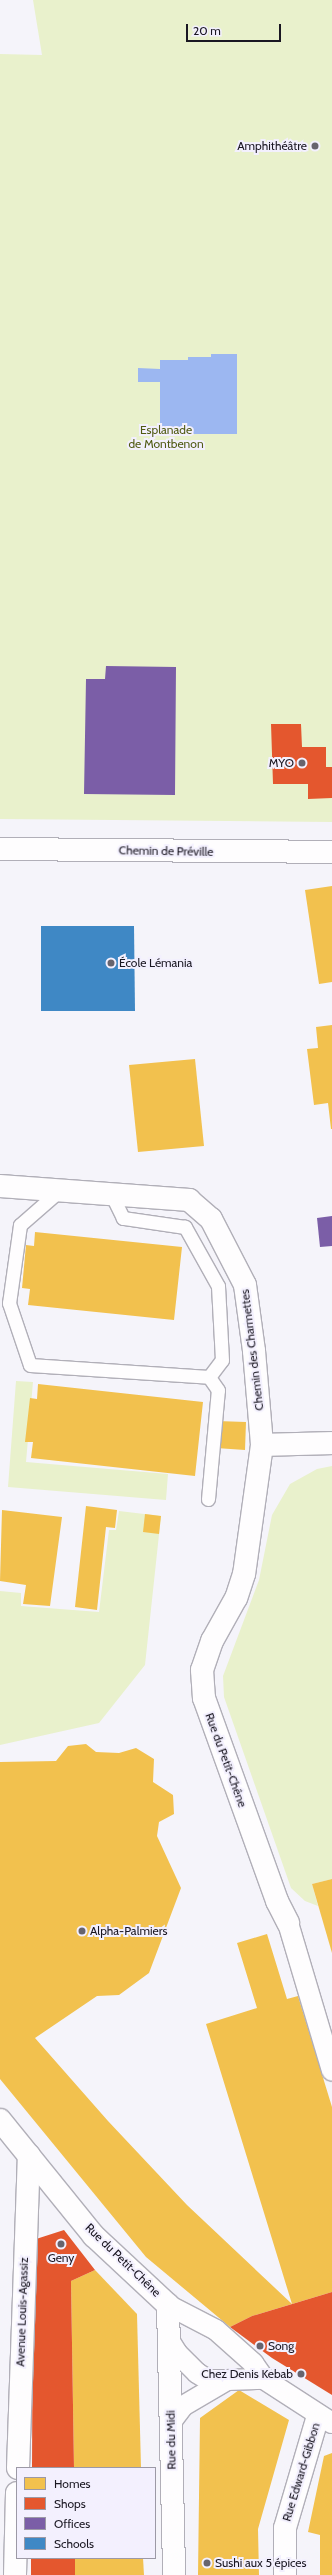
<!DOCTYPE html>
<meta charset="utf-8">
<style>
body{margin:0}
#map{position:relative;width:332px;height:2575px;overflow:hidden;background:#f5f4fa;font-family:Cabin,sans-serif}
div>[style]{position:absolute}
.green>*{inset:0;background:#e9f1cc}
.water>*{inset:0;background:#9cb7f1}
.homes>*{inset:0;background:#f2c14e}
.shops>*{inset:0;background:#e4572e}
.offices>*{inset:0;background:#7b5ea7}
.schools>*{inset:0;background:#3f88c5}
.roads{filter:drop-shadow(1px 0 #b1afb8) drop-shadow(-1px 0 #b1afb8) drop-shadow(0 1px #b1afb8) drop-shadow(0 -1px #b1afb8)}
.service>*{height:13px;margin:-6.5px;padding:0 6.5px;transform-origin:6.5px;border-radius:6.5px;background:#fefdfe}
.pedestrian>*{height:20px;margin:-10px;padding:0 10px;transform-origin:10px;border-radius:10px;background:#fefdfe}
.minor>*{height:22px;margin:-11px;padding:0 11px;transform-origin:11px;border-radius:11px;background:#fefdfe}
.dots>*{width:11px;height:11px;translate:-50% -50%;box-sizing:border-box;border:2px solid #f3f0fe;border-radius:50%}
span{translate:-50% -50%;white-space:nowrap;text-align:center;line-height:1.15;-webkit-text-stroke:4px #f3f0fe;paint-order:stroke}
.poi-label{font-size:12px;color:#1a1722}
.right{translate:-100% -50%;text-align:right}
.left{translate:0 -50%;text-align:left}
.park-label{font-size:12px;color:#515b13}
.street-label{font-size:12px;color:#1a1722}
.legend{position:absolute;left:16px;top:2467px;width:140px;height:92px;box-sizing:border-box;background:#f3f0fe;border:1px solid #9c99a6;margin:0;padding:5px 7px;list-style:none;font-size:12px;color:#1a1722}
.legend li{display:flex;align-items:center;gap:8px;height:20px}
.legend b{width:20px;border:1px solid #9c99a6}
.scale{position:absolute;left:186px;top:24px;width:95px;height:18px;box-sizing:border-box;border:2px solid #1a1722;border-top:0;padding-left:5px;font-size:12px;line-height:14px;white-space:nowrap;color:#1a1722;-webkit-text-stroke:3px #f3f0fe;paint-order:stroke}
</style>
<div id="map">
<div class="green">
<i style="clip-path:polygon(33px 0,332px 0,332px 822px,0 819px,0 54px,42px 55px)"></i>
<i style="clip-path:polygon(16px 1381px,33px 1382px,26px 1462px,168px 1474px,166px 1500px,8px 1487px)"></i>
<i style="clip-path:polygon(332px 1466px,332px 1879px,312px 1884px,318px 1906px,305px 1901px,291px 1888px,224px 1697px,223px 1676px,259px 1580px,272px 1515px,290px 1484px,317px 1469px)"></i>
<i style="clip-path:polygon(119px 1511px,161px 1516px,145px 1665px,99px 1723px,0 1745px,0 1591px,21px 1593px,21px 1606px,99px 1612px,109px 1530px,116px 1530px)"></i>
</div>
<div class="water">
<i style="clip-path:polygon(211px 354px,237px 354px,237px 434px,160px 434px,160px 382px,138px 382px,138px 368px,160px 369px,160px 360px,188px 360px,188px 357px,211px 357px)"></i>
</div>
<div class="homes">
<i style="clip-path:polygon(332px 886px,332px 982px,319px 984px,305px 890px)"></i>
<i style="clip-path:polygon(332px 1025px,332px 1129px,331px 1129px,328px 1103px,314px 1105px,307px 1049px,318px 1048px,316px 1027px)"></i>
<i style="clip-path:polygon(195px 1059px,204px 1146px,138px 1152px,129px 1065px)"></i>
<i style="clip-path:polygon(35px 1232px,182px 1247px,174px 1320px,28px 1305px,30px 1289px,22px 1288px,26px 1245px,34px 1246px)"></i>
<i style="clip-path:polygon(38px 1384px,203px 1402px,195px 1476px,31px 1458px,33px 1442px,25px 1442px,30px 1398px,37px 1399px)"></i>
<i style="clip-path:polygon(217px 1421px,246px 1422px,245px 1450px,216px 1448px)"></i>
<i style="clip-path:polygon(86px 1506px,117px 1510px,115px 1528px,106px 1527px,97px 1610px,75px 1607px)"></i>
<i style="clip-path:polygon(2px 1510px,62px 1517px,50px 1606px,23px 1604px,26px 1585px,0 1581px)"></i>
<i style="clip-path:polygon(145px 1514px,161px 1516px,159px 1534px,143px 1532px)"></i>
<i style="clip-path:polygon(86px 1744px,96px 1752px,119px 1753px,136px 1748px,154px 1759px,153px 1782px,173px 1795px,174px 1814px,159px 1822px,157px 1836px,181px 1888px,149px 1973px,119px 1995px,97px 1996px,35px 2038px,108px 2121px,187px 2205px,292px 2304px,252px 2316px,230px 2327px,146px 2257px,0 2079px,0 1762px,56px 1761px,68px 1746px)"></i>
<i style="clip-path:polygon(332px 1879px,332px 1953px,312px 1884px)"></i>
<i style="clip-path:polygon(267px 1934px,287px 1999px,298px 1996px,332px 2107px,332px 2292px,292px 2304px,206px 2024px,257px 2008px,237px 1943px)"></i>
<i style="clip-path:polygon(95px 2270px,137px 2314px,141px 2468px,74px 2468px,71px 2281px)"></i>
<i style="clip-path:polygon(239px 2390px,289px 2420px,258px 2529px,259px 2575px,198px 2575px,200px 2418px)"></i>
<i style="clip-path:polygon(332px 2453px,332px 2575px,320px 2575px,320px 2535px,308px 2532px,324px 2456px)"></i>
<i style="clip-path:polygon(75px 2558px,143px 2558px,144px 2575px,75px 2575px)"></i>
</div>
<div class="shops">
<i style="clip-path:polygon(271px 724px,301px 724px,302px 747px,326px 747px,326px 767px,332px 767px,332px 798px,308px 799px,308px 784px,273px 784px)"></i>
<i style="clip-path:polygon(64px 2230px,95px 2270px,71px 2281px,74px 2468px,32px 2468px,33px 2240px)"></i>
<i style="clip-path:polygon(332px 2292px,332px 2395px,272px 2358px,230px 2327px,252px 2316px)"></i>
<i style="clip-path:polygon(31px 2558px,75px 2558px,75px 2575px,31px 2575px)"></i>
</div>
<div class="offices">
<i style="clip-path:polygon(106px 666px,176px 667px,175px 795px,84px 794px,86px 679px,105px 679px)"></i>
<i style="clip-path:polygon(332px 1216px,332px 1246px,320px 1247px,317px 1218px)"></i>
</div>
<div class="schools">
<i style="clip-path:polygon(41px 926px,134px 926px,135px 1011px,41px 1011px)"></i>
</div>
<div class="roads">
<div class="service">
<i style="left:60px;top:1190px;width:53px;rotate:138.8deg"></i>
<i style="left:20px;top:1225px;width:79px;rotate:98deg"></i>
<i style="left:9px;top:1303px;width:65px;rotate:71.3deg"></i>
<i style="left:30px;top:1365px;width:179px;rotate:3.8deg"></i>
<i style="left:209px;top:1377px;width:21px;rotate:-53deg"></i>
<i style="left:222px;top:1360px;width:74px;rotate:-93.1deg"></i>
<i style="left:218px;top:1286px;width:68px;rotate:-119.2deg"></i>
<i style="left:185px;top:1227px;width:63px;rotate:-171.7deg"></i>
<i style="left:123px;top:1218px;width:25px;rotate:-116deg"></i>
<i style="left:208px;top:1499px;width:109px;rotate:-84.8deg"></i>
<i style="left:218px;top:1390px;width:16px;rotate:-125deg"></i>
</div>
<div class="pedestrian">
<i style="left:288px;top:1923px;width:154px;rotate:73.4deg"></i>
<i style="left:168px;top:2305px;width:54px;rotate:27.5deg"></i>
<i style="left:216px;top:2330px;width:50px;rotate:41.7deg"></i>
<i style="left:253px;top:2363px;width:19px;rotate:55deg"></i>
<i style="left:169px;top:2340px;width:15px;rotate:58deg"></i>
<i style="left:177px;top:2353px;width:28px;rotate:45deg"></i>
<i style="left:197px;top:2373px;width:13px;rotate:32deg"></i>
<i style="left:208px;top:2380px;width:19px"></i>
<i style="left:171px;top:2422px;width:20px;rotate:-53deg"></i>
<i style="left:183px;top:2406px;width:51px;rotate:-30.6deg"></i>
<i style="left:227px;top:2380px;width:37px;rotate:-2deg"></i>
<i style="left:264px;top:2379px;width:81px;rotate:32.9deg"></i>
</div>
<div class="minor">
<i style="left:0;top:849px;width:332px;rotate:0.5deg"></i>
<i style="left:0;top:1186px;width:190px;rotate:4.2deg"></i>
<i style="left:189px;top:1200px;width:29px;rotate:41deg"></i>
<i style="left:211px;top:1219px;width:74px;rotate:62.7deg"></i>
<i style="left:245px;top:1285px;width:67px;rotate:82.2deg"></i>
<i style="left:254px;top:1351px;width:94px;rotate:85.1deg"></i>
<i style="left:262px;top:1445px;width:130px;rotate:97.9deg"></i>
<i style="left:244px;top:1574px;width:25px;rotate:108deg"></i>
<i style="left:236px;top:1598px;width:49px;rotate:119.2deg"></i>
<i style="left:212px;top:1641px;width:31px;rotate:109deg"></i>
<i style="left:202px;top:1670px;width:28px;rotate:86deg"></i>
<i style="left:204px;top:1698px;width:216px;rotate:70.2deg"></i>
<i style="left:277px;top:1901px;width:25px;rotate:63deg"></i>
<i style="left:262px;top:1445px;width:70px;rotate:-1.6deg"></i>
<i style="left:0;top:2120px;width:149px;rotate:51deg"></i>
<i style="left:94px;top:2236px;width:101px;rotate:43deg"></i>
<i style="left:168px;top:2305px;width:270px;rotate:88.7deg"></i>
<i style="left:18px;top:2468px;width:313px;rotate:-88deg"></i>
<i style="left:15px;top:2575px;width:82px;rotate:-88.6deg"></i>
<i style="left:285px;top:2575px;width:47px;rotate:-90deg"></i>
<i style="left:285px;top:2528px;width:117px;rotate:-73.6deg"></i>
</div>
</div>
<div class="dots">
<i style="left:315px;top:146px;background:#67646e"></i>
<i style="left:302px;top:763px;background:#67646e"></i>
<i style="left:111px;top:963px;background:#67646e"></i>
<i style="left:82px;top:1931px;background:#67646e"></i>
<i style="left:61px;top:2244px;background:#67646e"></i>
<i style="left:260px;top:2346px;background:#67646e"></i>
<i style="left:301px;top:2374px;background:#67646e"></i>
<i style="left:207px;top:2563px;background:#67646e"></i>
</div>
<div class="poi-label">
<span class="right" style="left:307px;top:146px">Amphithéâtre</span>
<span class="right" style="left:294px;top:763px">MYO</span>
<span class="left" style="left:119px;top:963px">École Lémania</span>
<span class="left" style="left:90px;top:1931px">Alpha-Palmiers</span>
<span style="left:61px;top:2258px">Geny</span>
<span class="left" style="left:268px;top:2346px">Song</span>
<span class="right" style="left:293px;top:2374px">Chez Denis Kebab</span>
<span class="left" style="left:215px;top:2563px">Sushi aux 5 épices</span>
</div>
<div class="park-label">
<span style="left:166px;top:437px">Esplanade<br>de Montbenon</span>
</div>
<div class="street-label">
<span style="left:166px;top:851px;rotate:1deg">Chemin de Préville</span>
<span style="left:252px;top:1350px;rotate:-97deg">Chemin des Charmettes</span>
<span style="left:226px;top:1760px;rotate:70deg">Rue du Petit-Chêne</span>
<span style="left:123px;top:2260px;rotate:44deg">Rue du Petit-Chêne</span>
<span style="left:22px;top:2312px;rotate:-88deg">Avenue Louis-Agassiz</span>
<span style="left:171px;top:2440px;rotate:-91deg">Rue du Midi</span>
<span style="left:301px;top:2472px;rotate:-73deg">Rue Edward-Gibbon</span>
</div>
<ul class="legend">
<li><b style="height:11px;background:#f2c14e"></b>Homes</li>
<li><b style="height:11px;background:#e4572e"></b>Shops</li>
<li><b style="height:11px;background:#7b5ea7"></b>Offices</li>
<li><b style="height:11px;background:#3f88c5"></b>Schools</li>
</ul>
<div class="scale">20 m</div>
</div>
